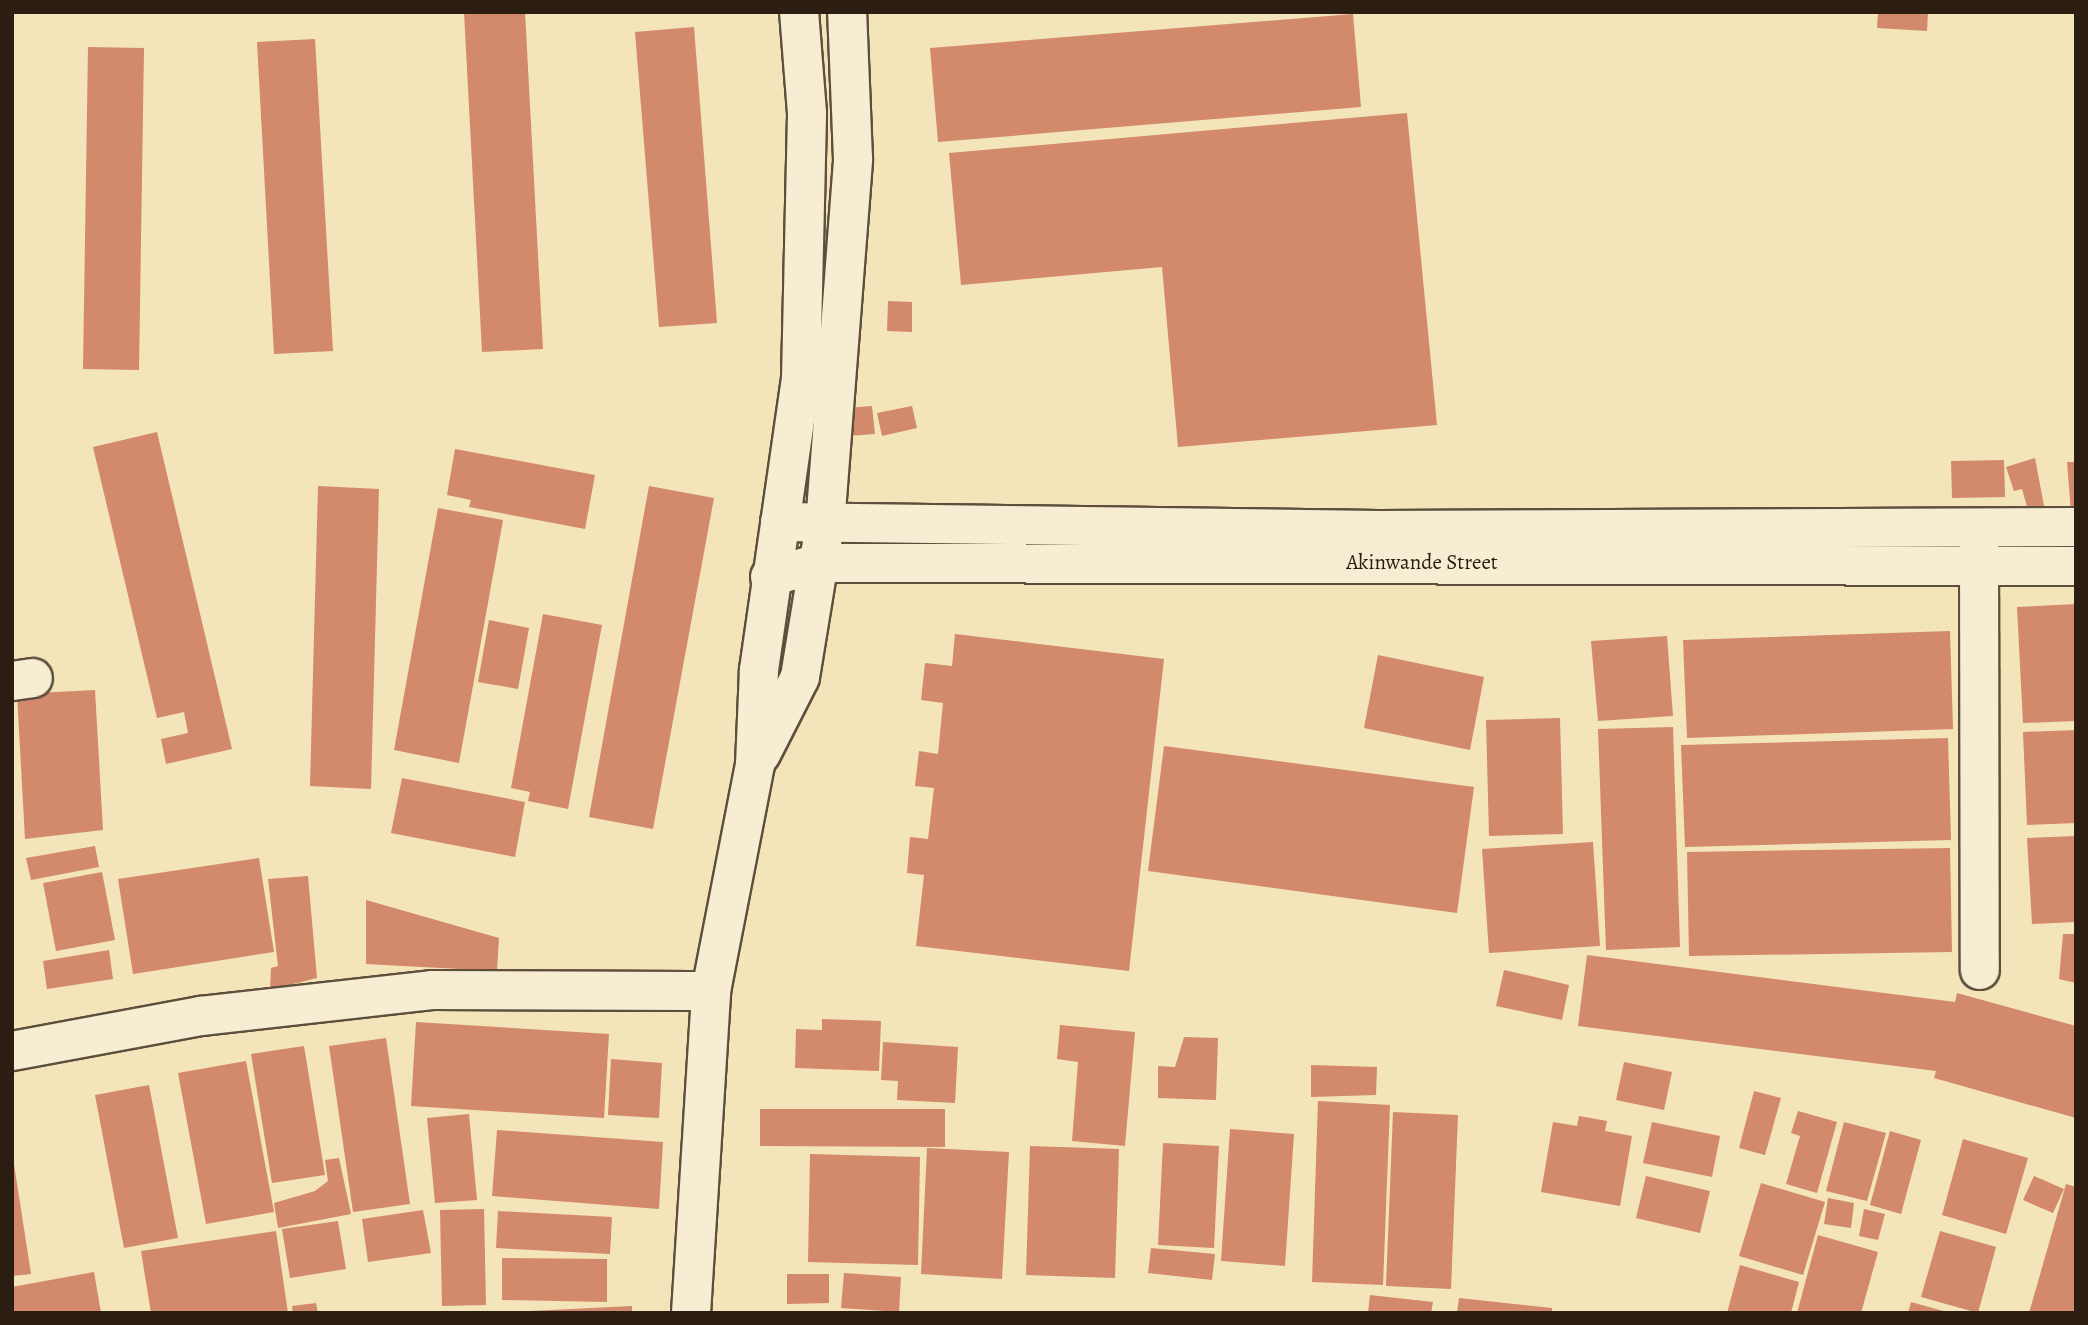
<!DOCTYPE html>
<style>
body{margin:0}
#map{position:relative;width:2088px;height:1325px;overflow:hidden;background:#f3e4b9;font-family:Alegreya,serif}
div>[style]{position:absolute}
.building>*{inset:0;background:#d3896b}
.roads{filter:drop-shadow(2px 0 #5d4f3c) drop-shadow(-2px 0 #5d4f3c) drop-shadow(0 2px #5d4f3c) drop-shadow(0 -2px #5d4f3c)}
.minor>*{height:38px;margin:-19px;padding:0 19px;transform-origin:19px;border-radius:19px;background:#f7edd2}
span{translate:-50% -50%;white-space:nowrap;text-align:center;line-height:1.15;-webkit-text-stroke:7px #f7edd2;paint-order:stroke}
.street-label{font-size:21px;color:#2b1d12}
.frame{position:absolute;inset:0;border:14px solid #2b1d12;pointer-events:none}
</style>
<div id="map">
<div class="building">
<i style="clip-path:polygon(464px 12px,525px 12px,543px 349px,482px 352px)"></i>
<i style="clip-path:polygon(1878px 12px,1928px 12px,1927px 31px,1877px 28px)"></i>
<i style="clip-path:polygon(1353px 14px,1361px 107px,938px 142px,930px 48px)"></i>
<i style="clip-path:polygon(694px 27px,717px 323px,659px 327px,635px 32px)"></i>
<i style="clip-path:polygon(315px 39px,333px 351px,274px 354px,257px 42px)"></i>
<i style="clip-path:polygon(88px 47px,144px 48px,139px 370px,83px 369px)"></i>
<i style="clip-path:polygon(1407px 113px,1437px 425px,1178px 447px,1162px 267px,961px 285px,949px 153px)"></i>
<i style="clip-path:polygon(888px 301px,912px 302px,912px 332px,887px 331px)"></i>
<i style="clip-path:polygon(872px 406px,875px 434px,848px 436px,845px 408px)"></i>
<i style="clip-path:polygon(912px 406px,917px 428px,882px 436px,877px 413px)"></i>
<i style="clip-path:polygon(157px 432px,232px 749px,166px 764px,161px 739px,188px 733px,184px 712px,157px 718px,93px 447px)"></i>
<i style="clip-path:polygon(455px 449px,595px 475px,585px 529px,469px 507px,471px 500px,447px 495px)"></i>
<i style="clip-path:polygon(2035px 458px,2044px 506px,2028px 510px,2022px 489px,2014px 491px,2006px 467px)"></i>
<i style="clip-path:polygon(2004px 460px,2005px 497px,1952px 498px,1951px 461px)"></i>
<i style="clip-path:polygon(2067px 462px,2076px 462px,2076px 512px,2071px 512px)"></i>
<i style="clip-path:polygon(318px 486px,379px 489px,371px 789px,310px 786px)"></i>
<i style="clip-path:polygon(649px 486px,714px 498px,653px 829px,589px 817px)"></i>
<i style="clip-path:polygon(438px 508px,503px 520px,459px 763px,394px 750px)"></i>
<i style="clip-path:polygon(2076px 604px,2076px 721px,2023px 723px,2017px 607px)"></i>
<i style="clip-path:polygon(543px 614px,602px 625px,568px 809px,528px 801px,530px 792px,511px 788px)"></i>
<i style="clip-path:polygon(489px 620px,529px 628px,518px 689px,478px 682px)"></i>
<i style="clip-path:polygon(1950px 631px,1953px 729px,1687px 738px,1683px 640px)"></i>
<i style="clip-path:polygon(955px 634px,1164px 659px,1129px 971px,916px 946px,924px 875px,907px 873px,910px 837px,928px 839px,934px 788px,915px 786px,919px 751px,938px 754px,943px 703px,921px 700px,925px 663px,952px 666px)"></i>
<i style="clip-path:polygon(1667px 636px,1673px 716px,1598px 721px,1591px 641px)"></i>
<i style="clip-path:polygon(1378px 655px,1484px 677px,1470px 750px,1364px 728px)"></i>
<i style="clip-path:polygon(95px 690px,103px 830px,25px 839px,17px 694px)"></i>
<i style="clip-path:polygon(1560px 718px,1563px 834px,1489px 836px,1486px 720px)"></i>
<i style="clip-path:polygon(1673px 727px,1680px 947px,1606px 950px,1598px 729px)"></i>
<i style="clip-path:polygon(2076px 730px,2076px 823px,2027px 825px,2023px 732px)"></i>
<i style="clip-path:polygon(1948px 738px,1951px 840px,1685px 847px,1681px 745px)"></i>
<i style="clip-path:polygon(1164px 746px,1474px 787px,1457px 913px,1148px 871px)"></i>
<i style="clip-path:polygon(402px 778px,525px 802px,515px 857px,391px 833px)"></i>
<i style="clip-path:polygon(2076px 836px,2076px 922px,2032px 924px,2027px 838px)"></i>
<i style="clip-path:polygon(1593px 842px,1600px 946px,1489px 953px,1482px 849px)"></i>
<i style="clip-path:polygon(95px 846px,99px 867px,31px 880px,26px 858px)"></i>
<i style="clip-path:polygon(1950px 848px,1952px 952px,1689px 956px,1687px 852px)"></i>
<i style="clip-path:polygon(259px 858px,274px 952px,133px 974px,118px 879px)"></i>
<i style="clip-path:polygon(102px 872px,115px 940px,56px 951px,43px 883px)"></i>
<i style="clip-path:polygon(308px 876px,317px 978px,270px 990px,271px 968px,278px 966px,268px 879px)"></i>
<i style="clip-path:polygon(366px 900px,499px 938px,497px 971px,366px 964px)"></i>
<i style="clip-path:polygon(2063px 934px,2076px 934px,2076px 983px,2059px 979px)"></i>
<i style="clip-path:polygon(109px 950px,113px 979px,47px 989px,43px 961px)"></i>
<i style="clip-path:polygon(1587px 955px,1955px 1002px,1957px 993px,2076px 1026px,2076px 1118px,1934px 1078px,1936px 1071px,1578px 1026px)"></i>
<i style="clip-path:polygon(1504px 970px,1569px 985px,1562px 1020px,1496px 1006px)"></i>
<i style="clip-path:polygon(822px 1019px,881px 1021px,879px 1071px,795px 1068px,796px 1029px,822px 1030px)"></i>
<i style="clip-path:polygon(416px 1022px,609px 1034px,604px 1118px,411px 1106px)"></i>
<i style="clip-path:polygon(1060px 1025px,1135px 1032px,1125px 1146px,1072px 1141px,1078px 1062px,1057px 1059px)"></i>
<i style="clip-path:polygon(1184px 1037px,1218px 1038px,1216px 1100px,1158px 1098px,1158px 1066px,1175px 1067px)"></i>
<i style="clip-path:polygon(386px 1038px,410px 1204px,353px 1212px,329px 1046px)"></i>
<i style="clip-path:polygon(883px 1042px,958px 1047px,955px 1103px,897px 1100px,898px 1081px,881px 1080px)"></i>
<i style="clip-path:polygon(304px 1046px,325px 1175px,272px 1183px,251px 1054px)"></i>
<i style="clip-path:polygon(611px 1059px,662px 1063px,659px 1118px,608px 1115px)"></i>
<i style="clip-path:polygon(246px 1061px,274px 1212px,206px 1224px,178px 1073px)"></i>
<i style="clip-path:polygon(1624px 1062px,1672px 1072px,1664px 1110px,1616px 1100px)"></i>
<i style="clip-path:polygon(1311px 1065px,1377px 1067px,1376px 1095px,1311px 1097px)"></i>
<i style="clip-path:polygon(149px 1085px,178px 1238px,124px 1248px,95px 1095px)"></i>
<i style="clip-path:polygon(1754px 1091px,1781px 1098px,1765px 1155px,1739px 1148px)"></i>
<i style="clip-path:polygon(1318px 1101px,1390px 1105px,1383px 1285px,1312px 1282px)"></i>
<i style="clip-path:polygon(760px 1109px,945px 1109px,945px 1147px,760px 1146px)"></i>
<i style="clip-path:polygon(1798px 1111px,1837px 1122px,1817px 1193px,1786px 1184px,1800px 1136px,1791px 1133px)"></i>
<i style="clip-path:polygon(1393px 1112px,1458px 1115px,1451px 1289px,1386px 1286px)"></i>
<i style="clip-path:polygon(469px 1114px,477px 1200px,435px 1203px,427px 1118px)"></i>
<i style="clip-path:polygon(1579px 1116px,1607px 1121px,1605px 1131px,1632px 1136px,1620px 1206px,1541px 1192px,1553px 1122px,1577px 1126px)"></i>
<i style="clip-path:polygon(1652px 1122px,1720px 1136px,1712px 1177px,1643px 1163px)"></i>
<i style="clip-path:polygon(1844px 1122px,1886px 1133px,1867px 1201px,1826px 1191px)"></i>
<i style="clip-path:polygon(1230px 1129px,1294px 1134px,1285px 1266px,1221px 1261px)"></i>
<i style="clip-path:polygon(497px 1130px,663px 1142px,659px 1209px,492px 1196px)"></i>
<i style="clip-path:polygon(1890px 1131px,1921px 1140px,1901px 1214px,1870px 1205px)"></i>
<i style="clip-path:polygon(1963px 1139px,2028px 1158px,2006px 1234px,1942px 1215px)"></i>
<i style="clip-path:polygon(1163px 1143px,1219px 1146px,1214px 1248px,1158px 1245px)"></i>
<i style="clip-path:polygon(1030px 1146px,1119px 1149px,1115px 1278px,1026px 1275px)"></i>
<i style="clip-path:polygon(927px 1148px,1009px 1152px,1002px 1279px,921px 1274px)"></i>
<i style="clip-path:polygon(12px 1151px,31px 1274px,12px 1276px)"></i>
<i style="clip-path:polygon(810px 1154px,920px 1157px,918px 1265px,808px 1262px)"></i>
<i style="clip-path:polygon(339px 1158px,351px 1214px,278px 1228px,274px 1203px,315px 1191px,328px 1181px,325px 1160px)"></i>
<i style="clip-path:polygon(1646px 1176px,1710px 1191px,1700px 1233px,1636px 1218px)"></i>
<i style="clip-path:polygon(2034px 1176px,2064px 1189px,2053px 1213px,2023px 1200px)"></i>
<i style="clip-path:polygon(1761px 1183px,1825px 1202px,1803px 1275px,1739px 1256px)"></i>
<i style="clip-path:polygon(2066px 1184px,2076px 1187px,2076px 1313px,2029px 1313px)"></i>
<i style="clip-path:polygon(1828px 1198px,1854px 1203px,1851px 1228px,1824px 1224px)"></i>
<i style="clip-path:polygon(484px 1209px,486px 1305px,442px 1306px,440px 1210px)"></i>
<i style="clip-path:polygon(1864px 1209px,1885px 1214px,1878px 1240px,1859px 1236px)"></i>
<i style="clip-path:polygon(423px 1210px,431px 1253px,368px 1262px,362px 1219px)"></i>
<i style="clip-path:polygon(498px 1211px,612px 1217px,610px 1254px,496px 1248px)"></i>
<i style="clip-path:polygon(338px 1221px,346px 1269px,290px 1278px,282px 1229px)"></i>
<i style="clip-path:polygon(276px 1231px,288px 1313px,151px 1313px,141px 1251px)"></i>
<i style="clip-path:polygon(1940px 1231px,1996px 1247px,1978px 1313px,1921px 1297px)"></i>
<i style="clip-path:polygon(1818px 1235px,1878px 1252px,1861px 1313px,1797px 1313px)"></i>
<i style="clip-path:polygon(1151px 1248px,1215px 1254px,1212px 1280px,1148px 1273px)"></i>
<i style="clip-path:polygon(502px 1258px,607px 1259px,607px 1302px,502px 1300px)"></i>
<i style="clip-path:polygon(1740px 1265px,1799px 1282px,1791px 1313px,1727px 1313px)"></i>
<i style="clip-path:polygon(94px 1272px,101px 1313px,12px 1313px,12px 1287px)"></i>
<i style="clip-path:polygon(844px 1273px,901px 1277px,899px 1312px,841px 1308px)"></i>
<i style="clip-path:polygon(787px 1274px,829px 1274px,829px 1303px,787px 1304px)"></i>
<i style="clip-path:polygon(1370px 1295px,1433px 1302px,1431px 1313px,1368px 1313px)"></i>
<i style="clip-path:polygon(1459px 1298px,1552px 1308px,1552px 1313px,1457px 1313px)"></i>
<i style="clip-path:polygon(1911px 1302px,1947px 1312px,1947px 1313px,1908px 1313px)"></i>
<i style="clip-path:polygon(316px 1303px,318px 1313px,293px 1313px,292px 1306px)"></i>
<i style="clip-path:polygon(632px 1306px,632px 1313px,530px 1313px,530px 1311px)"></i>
</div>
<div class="roads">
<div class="minor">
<i style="left:780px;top:522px;width:599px;rotate:0.77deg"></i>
<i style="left:1379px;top:530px;width:697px;rotate:-0.25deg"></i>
<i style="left:1979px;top:541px;width:429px;rotate:89.9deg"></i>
<i style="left:770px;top:577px;width:51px;rotate:-15.9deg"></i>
<i style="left:819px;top:563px;width:1257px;rotate:0.14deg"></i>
<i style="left:12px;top:681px;width:21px;rotate:-8deg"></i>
<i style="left:761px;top:754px;width:86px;rotate:-63.1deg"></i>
<i style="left:800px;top:677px;width:154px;rotate:-80.7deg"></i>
<i style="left:825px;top:525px;width:367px;rotate:-85.6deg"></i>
<i style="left:853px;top:159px;width:147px;rotate:-92.3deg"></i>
<i style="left:12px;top:1051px;width:192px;rotate:-10.5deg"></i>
<i style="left:201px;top:1016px;width:232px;rotate:-6.4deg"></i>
<i style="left:432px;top:990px;width:279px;rotate:0.2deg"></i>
<i style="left:691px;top:1313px;width:323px;rotate:-86.4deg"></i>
<i style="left:711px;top:991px;width:230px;rotate:-79deg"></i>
<i style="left:755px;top:765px;width:95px;rotate:-87.6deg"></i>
<i style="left:759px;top:670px;width:294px;rotate:-81.8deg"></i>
<i style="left:801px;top:379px;width:266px;rotate:-88.7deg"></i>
<i style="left:807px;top:113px;width:101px;rotate:-94.5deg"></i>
</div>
</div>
<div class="street-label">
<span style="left:1422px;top:562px">Akinwande Street</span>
</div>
<div class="frame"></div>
</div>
